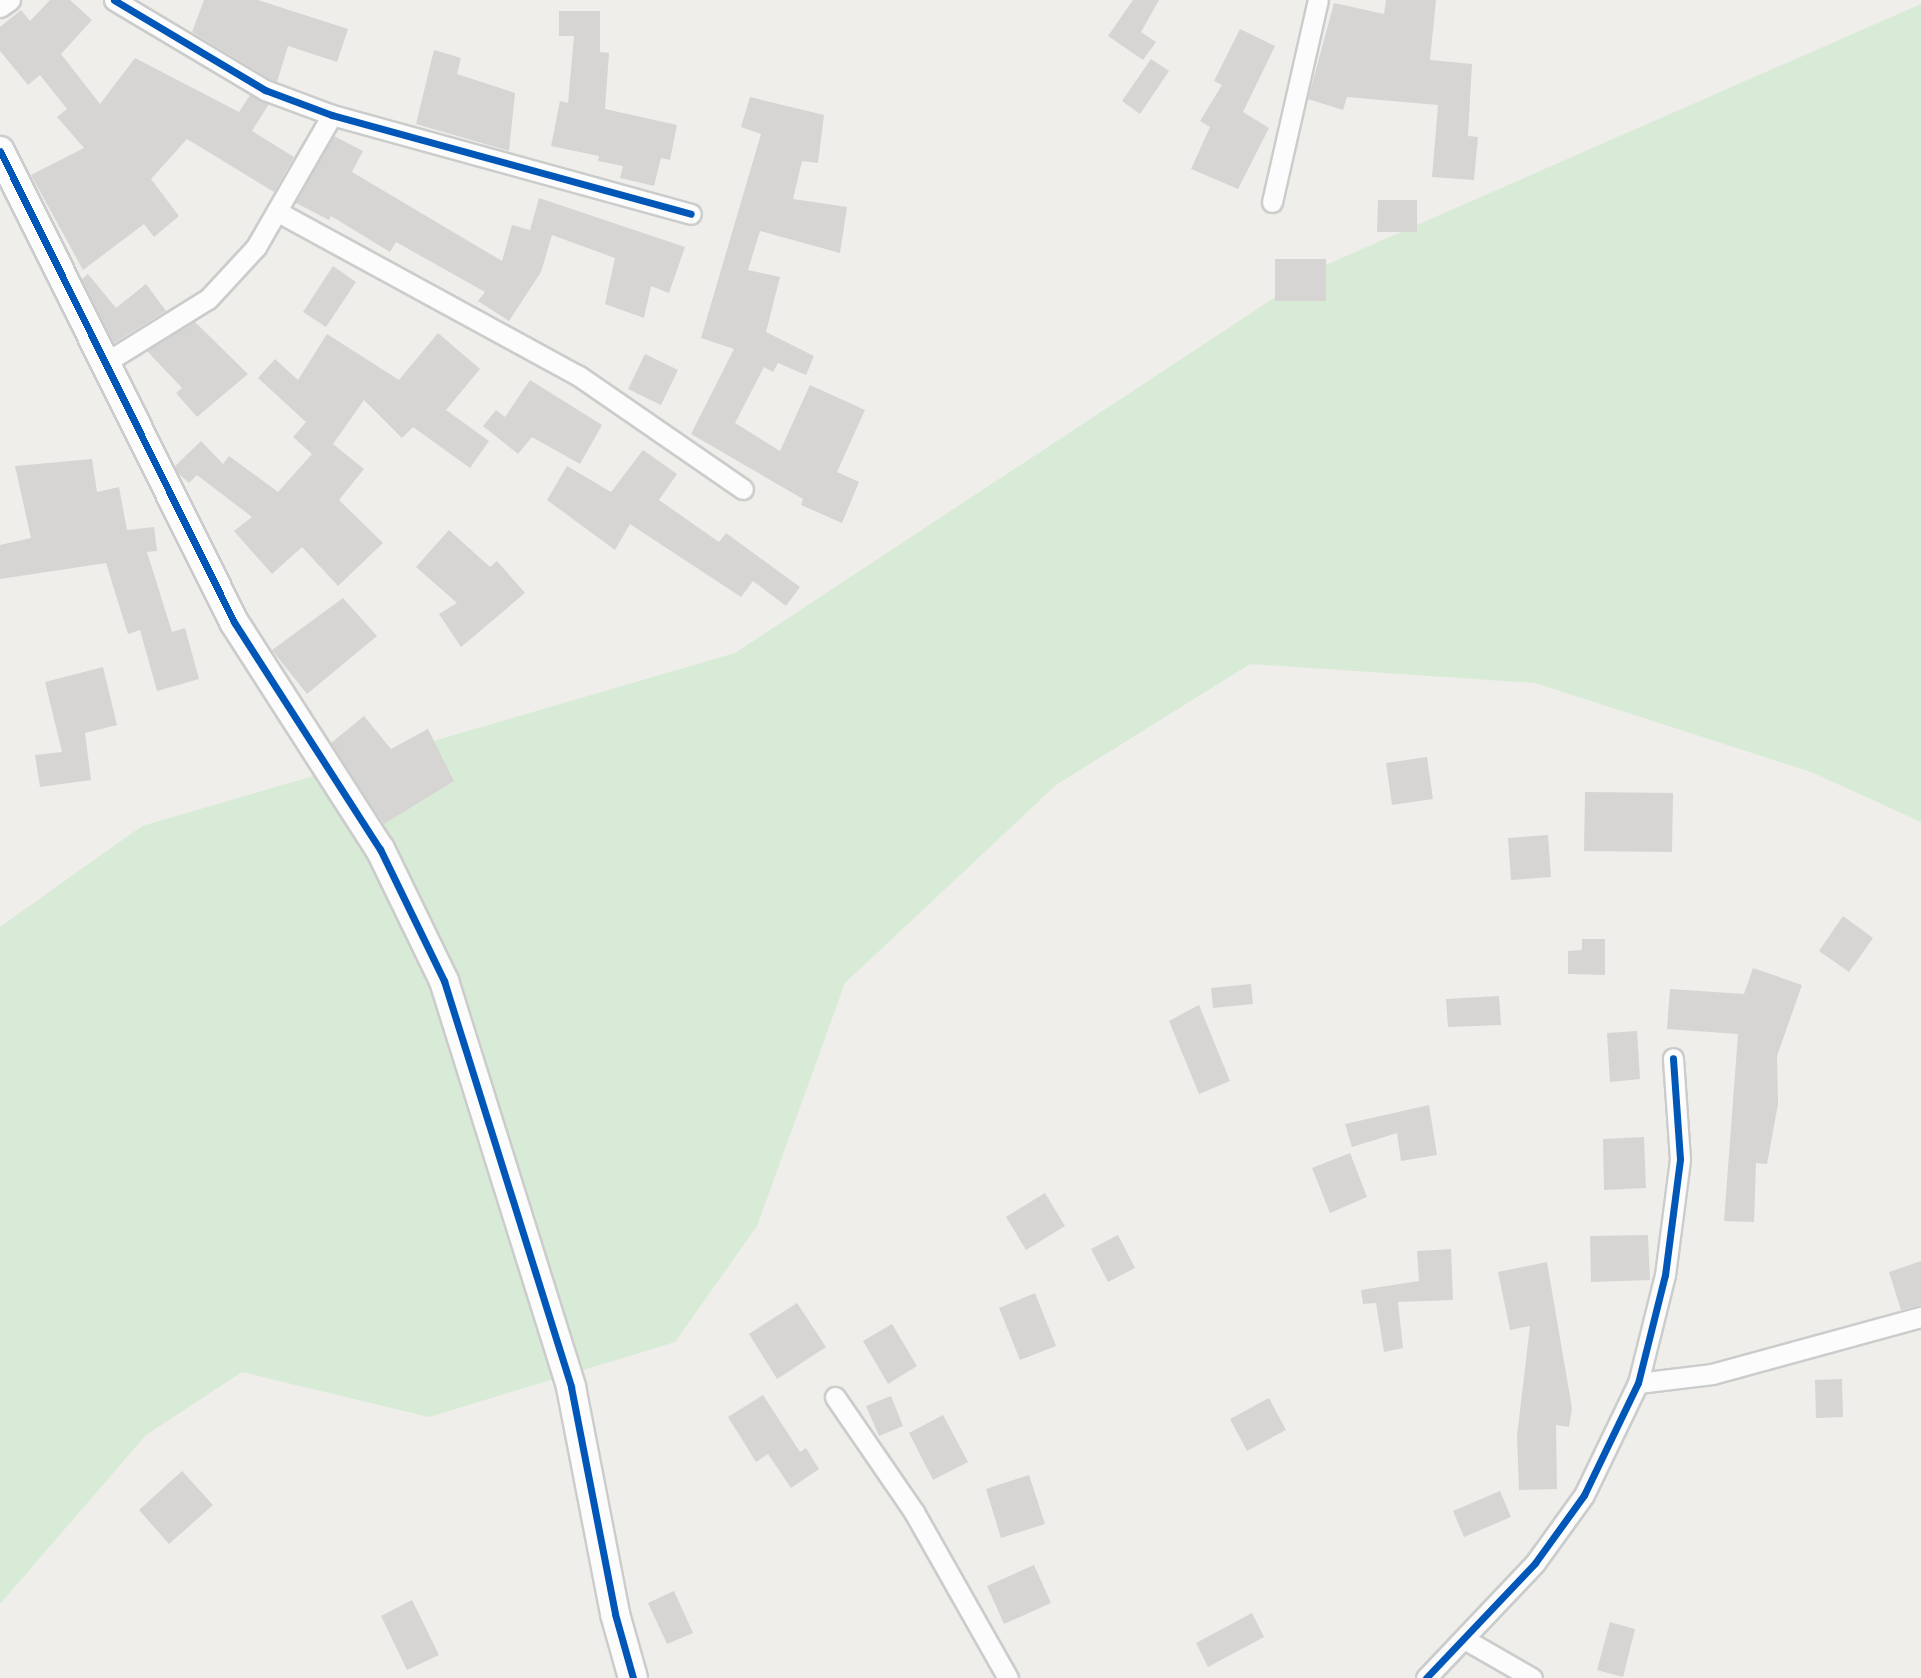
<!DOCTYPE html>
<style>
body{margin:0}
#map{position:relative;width:1921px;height:1678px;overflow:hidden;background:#efeeea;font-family:Karla,sans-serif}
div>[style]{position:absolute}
.green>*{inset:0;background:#d8ebd6}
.building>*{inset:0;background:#d6d5d3}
.roads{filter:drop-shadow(2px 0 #cbcccc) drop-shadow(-2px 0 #cbcccc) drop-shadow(0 2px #cbcccc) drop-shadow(0 -2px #cbcccc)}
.street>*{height:19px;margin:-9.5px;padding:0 9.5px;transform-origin:9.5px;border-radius:9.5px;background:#fdfcfc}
.secondary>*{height:28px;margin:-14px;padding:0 14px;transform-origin:14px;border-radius:14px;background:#fdfcfc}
.cycleway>*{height:7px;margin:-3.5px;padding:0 3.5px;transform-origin:3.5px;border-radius:3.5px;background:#0057b8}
span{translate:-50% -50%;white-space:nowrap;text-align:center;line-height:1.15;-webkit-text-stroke:7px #fff;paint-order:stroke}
</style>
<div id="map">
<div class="green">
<i style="clip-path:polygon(1921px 4px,1921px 822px,1811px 772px,1535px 683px,1250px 664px,1056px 785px,845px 983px,757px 1226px,675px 1342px,429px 1417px,242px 1372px,146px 1435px,0 1604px,0 927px,142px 826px,735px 653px,1321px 267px)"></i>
</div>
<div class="building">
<i style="clip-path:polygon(50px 0,70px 0,92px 20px,61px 54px,100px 104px,135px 58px,239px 112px,250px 95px,269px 104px,252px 131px,294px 157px,274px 192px,187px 139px,151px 179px,179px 216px,154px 237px,144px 224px,83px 270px,31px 175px,84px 148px,57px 117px,67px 109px,40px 75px,28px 85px,0 51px,0 27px,21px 10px,30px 21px)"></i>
<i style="clip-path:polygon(204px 0,258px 0,348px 29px,337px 62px,288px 46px,277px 82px,270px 79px,192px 32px)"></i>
<i style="clip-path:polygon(1133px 0,1159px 0,1141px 32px,1156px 42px,1143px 60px,1108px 36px)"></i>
<i style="clip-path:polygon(1386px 0,1436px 0,1430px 60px,1472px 64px,1468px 136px,1478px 137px,1474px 180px,1432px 177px,1438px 105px,1347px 97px,1343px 110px,1308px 99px,1334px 3px,1384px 14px)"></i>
<i style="clip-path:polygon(559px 11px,600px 11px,600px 52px,609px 53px,605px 109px,677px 125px,670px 160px,661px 158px,654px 186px,620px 178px,623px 166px,598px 161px,599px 156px,551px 146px,560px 101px,568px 103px,574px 36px,559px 36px)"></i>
<i style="clip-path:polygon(1240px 29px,1275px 46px,1243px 112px,1269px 128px,1238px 189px,1191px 169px,1210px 127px,1200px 121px,1222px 85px,1214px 81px)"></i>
<i style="clip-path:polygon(434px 50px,461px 58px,457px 74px,515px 93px,509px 151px,416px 124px)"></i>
<i style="clip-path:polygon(1151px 59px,1169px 71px,1140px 114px,1122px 101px)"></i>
<i style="clip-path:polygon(750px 97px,824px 115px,818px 163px,802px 161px,793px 199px,847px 207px,840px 253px,760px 231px,748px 270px,780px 277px,766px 332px,814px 356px,806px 375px,778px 363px,773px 372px,764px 367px,735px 423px,780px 451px,810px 385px,865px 410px,837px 472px,859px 482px,842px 523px,801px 505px,803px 499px,691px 434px,734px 349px,701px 338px,761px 134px,741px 127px)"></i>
<i style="clip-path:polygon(334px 136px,363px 151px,352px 172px,502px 261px,512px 225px,530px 230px,539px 198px,685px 247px,669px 293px,651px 286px,644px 318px,605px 304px,615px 258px,552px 235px,541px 272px,509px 321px,478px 301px,485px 292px,396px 242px,390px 252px,331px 216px,329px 220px,296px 203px)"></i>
<i style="clip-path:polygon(1378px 200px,1417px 200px,1417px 232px,1377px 232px)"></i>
<i style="clip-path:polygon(1275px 259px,1326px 259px,1326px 301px,1275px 301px)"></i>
<i style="clip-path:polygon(333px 266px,356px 282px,326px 327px,303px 312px)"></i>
<i style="clip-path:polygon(88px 274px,116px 308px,146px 284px,166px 311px,114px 343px,82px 279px)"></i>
<i style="clip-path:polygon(195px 322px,248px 374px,197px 417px,176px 393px,182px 388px,147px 351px)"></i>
<i style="clip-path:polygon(438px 333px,480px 369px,446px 410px,489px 441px,470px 468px,413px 427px,402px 438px,364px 400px,333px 444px,364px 469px,339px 500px,383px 543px,338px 586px,302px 547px,272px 574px,234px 531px,252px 517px,197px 475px,189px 483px,178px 473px,175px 466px,201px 441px,223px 464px,229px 456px,278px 492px,312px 454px,293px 437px,306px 422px,258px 378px,275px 359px,298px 380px,327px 334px,399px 380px)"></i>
<i style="clip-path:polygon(645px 354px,678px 370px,661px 405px,628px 389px)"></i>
<i style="clip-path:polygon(530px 380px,602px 425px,580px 464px,532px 437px,518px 454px,483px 426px,496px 410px,505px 417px)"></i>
<i style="clip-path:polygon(643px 450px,677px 474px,659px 500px,719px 542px,726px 533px,800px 587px,786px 606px,753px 581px,741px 597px,630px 524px,615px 550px,547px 500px,567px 466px,611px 492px)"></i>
<i style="clip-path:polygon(92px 459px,97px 492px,119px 487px,127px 530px,154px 527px,157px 551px,147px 552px,172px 632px,185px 628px,199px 679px,157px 691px,140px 630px,128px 634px,106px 563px,0 579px,0 545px,31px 538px,15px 466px)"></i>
<i style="clip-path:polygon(449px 530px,490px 567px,497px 561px,525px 593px,461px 647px,439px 614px,457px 603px,416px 567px)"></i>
<i style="clip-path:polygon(343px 598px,377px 636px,307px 694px,272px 650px)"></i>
<i style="clip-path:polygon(103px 667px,117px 725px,85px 733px,91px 780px,40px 787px,35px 755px,62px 752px,45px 682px)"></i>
<i style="clip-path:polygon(364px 716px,391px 749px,428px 729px,454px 781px,384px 824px,331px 743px)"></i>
<i style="clip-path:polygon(1427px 757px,1433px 799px,1392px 805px,1386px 763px)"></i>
<i style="clip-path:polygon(1585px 792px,1673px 793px,1672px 852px,1584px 851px)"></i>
<i style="clip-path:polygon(1548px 835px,1551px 877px,1511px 880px,1508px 838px)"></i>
<i style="clip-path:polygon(1843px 916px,1873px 938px,1849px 972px,1819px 951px)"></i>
<i style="clip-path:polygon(1582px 939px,1605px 939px,1605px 975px,1568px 974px,1568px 951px,1582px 950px)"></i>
<i style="clip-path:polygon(1753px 968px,1802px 985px,1777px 1056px,1778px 1104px,1767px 1164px,1756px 1163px,1754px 1222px,1724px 1221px,1738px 1034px,1667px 1029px,1670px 989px,1744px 994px)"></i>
<i style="clip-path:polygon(1251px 984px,1253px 1004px,1213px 1008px,1211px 988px)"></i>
<i style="clip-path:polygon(1499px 996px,1501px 1025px,1448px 1027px,1446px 999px)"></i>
<i style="clip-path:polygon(1199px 1005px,1230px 1081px,1199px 1094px,1169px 1021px)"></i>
<i style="clip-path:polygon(1637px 1031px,1640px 1079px,1610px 1082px,1607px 1033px)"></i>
<i style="clip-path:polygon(1429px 1105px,1437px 1155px,1401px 1161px,1397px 1133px,1352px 1147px,1345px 1124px)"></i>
<i style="clip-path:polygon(1644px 1137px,1646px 1188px,1604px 1190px,1603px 1139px)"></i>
<i style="clip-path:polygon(1350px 1153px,1367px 1197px,1330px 1213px,1312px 1168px)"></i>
<i style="clip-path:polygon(1045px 1193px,1065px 1226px,1026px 1250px,1006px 1217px)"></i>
<i style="clip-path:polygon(1118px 1235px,1135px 1268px,1108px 1282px,1091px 1249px)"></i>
<i style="clip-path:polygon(1648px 1235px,1650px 1280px,1591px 1282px,1590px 1236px)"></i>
<i style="clip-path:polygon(1451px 1249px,1453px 1300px,1398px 1302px,1403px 1348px,1384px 1352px,1376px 1303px,1363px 1304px,1361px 1290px,1419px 1281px,1417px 1251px)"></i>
<i style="clip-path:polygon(1921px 1261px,1921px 1305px,1901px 1310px,1889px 1272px)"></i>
<i style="clip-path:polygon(1547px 1262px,1572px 1408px,1569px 1427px,1556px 1425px,1557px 1489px,1519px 1490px,1517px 1436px,1530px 1326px,1510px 1330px,1498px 1272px)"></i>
<i style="clip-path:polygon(1035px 1293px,1056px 1346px,1020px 1360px,999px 1308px)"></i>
<i style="clip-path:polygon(797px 1303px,826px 1347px,777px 1379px,749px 1334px)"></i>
<i style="clip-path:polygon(892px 1324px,917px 1366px,888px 1384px,863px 1341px)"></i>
<i style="clip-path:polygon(1842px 1379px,1843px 1417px,1816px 1418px,1815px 1380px)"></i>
<i style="clip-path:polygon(763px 1395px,800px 1452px,806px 1448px,819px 1469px,791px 1488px,768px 1454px,756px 1462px,728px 1417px)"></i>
<i style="clip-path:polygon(891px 1396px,903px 1426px,879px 1436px,866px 1406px)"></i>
<i style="clip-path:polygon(1269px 1398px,1286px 1430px,1247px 1451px,1230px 1419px)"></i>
<i style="clip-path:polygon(943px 1415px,968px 1462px,933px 1480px,909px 1433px)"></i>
<i style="clip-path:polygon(182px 1471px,213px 1505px,169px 1544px,139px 1510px)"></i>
<i style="clip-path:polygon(1029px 1475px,1045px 1524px,1001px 1538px,986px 1489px)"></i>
<i style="clip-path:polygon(1500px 1491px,1511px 1517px,1464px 1537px,1453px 1511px)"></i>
<i style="clip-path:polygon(1034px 1565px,1051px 1603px,1004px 1624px,987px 1586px)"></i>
<i style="clip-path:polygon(674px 1591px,693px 1633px,667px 1644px,648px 1603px)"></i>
<i style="clip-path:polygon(412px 1600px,439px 1655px,407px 1670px,381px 1616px)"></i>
<i style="clip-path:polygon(1252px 1613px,1264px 1637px,1208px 1667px,1196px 1643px)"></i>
<i style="clip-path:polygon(1610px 1622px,1635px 1629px,1623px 1677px,1597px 1670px)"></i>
</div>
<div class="roads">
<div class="street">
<i style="left:114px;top:0;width:176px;rotate:30.8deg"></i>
<i style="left:265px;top:90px;width:72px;rotate:20.5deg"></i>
<i style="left:332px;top:115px;width:372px;rotate:15.4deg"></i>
<i style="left:0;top:7px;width:12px;rotate:-35deg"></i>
<i style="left:1272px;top:202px;width:207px;rotate:-77.2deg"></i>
<i style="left:278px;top:212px;width:343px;rotate:28.6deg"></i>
<i style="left:579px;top:376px;width:199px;rotate:34.6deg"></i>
<i style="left:103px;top:364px;width:123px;rotate:-31.8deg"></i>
<i style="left:208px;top:299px;width:71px;rotate:-47.3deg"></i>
<i style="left:256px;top:247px;width:152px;rotate:-60.1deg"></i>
<i style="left:1638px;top:1383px;width:75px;rotate:-6.9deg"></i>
<i style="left:1712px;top:1374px;width:217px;rotate:-15.3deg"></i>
<i style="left:835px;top:1397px;width:140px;rotate:55.5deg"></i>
<i style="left:914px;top:1512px;width:191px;rotate:60.5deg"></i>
<i style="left:1466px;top:1640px;width:76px;rotate:29.9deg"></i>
<i style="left:1426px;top:1678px;width:158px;rotate:-46.5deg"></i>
<i style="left:1535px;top:1563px;width:84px;rotate:-54.2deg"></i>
<i style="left:1584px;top:1495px;width:124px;rotate:-64.3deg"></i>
<i style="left:1638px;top:1383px;width:111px;rotate:-76deg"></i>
<i style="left:1665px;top:1275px;width:117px;rotate:-82.6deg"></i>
<i style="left:1680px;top:1159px;width:101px;rotate:-94deg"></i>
</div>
<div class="secondary">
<i style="left:0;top:151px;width:526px;rotate:63.58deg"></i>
<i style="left:234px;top:622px;width:270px;rotate:57.3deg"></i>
<i style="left:380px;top:849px;width:147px;rotate:64.1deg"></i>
<i style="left:444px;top:981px;width:425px;rotate:72.6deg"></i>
<i style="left:571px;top:1387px;width:231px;rotate:79deg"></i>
<i style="left:615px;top:1614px;width:66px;rotate:74.3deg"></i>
</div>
</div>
<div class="cycleway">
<i style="left:114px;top:0;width:176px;rotate:30.8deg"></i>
<i style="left:265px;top:90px;width:72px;rotate:20.5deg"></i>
<i style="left:332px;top:115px;width:372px;rotate:15.4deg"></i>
<i style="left:0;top:151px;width:526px;rotate:63.58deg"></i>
<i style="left:234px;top:622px;width:270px;rotate:57.3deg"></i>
<i style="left:380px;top:849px;width:147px;rotate:64.1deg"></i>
<i style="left:444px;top:981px;width:425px;rotate:72.6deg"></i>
<i style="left:571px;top:1387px;width:231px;rotate:79deg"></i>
<i style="left:615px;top:1614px;width:66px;rotate:74.3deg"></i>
<i style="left:1426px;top:1678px;width:158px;rotate:-46.5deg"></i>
<i style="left:1535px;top:1563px;width:84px;rotate:-54.2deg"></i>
<i style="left:1584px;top:1495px;width:124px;rotate:-64.3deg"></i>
<i style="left:1638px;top:1383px;width:111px;rotate:-76deg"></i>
<i style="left:1665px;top:1275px;width:117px;rotate:-82.6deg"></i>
<i style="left:1680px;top:1159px;width:101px;rotate:-94deg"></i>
</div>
</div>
